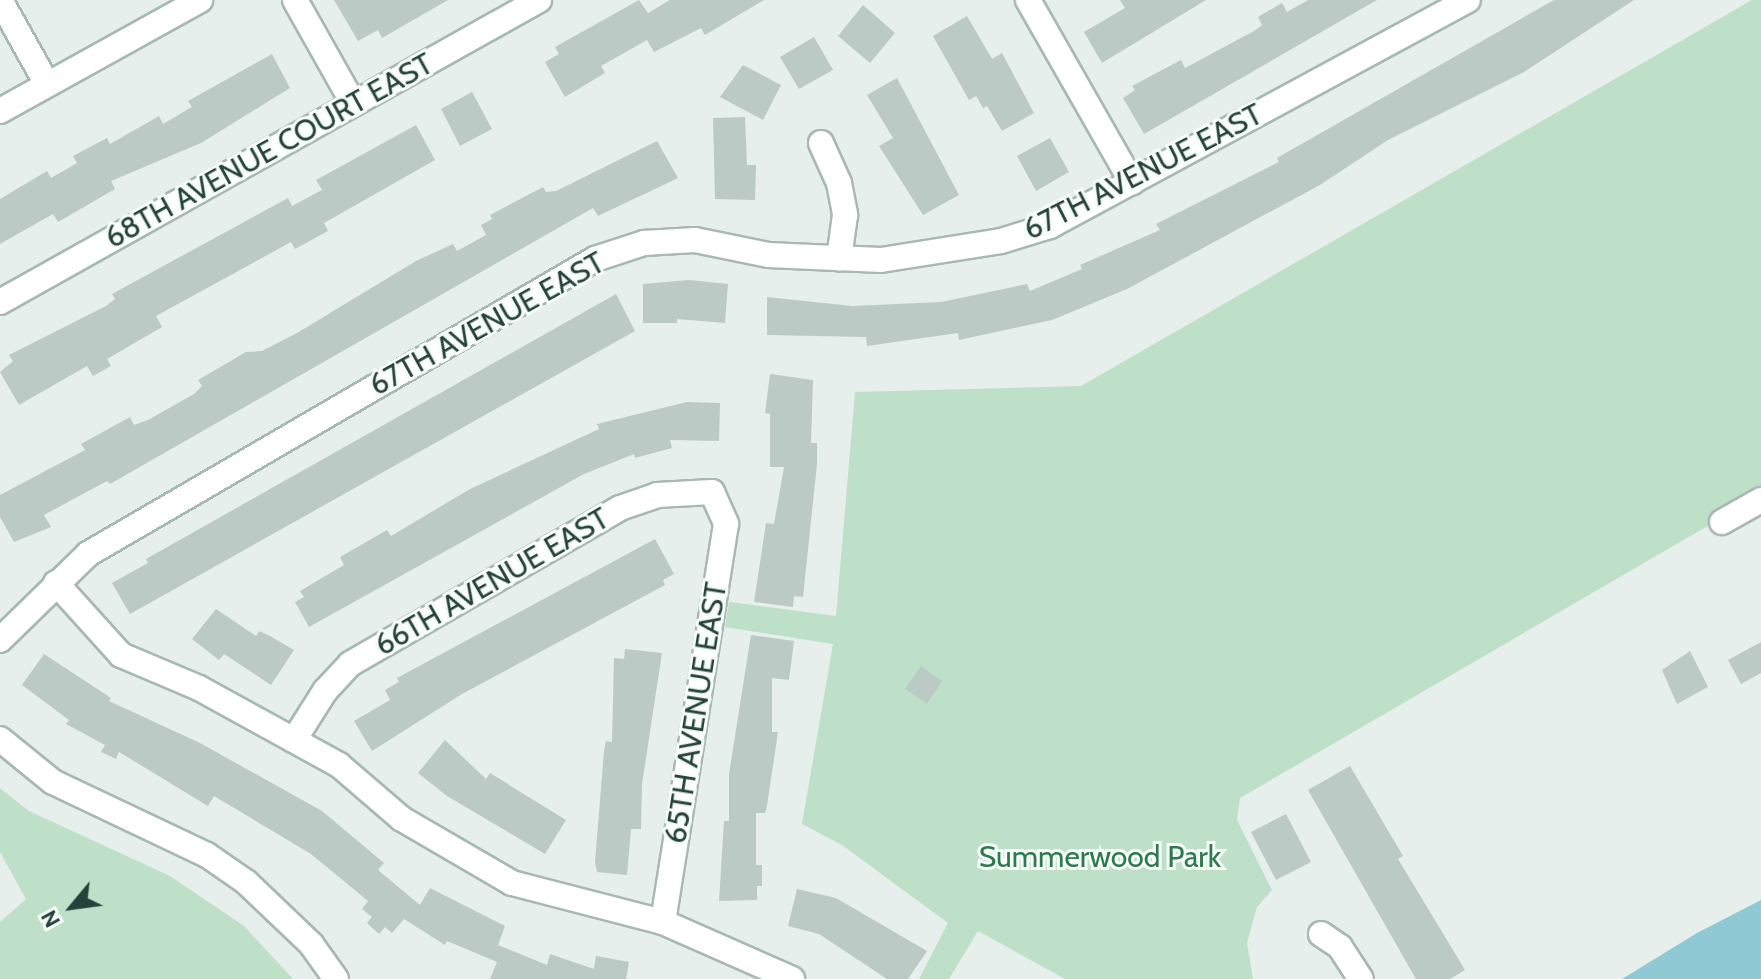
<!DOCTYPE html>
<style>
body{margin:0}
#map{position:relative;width:1761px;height:979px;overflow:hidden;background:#e6efeb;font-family:Cabin,sans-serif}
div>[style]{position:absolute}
.green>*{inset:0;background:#bfe0c8}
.water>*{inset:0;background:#8ec9d4}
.building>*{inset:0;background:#bbcac4}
.roads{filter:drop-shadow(2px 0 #a8b8b2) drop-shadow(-2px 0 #a8b8b2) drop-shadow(0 2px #a8b8b2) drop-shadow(0 -2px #a8b8b2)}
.minor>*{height:24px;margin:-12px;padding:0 12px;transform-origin:12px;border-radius:12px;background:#fff}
span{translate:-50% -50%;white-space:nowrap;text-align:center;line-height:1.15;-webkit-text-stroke:6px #f7fbf9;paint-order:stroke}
.street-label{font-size:30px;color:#24423a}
.park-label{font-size:30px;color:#2d7a4b}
.north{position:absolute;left:32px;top:867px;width:80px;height:80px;-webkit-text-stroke:6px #f7fbf9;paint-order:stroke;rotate:241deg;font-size:22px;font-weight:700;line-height:32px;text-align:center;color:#24423a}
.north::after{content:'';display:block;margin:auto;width:28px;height:36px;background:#24423a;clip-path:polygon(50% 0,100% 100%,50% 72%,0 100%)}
</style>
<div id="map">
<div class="green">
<i style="clip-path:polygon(1752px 0,1761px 0,1761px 495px,1240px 798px,1237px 820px,1272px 890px,1257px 907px,1247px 943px,1253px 979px,1065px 979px,978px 931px,949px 979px,919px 979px,948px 923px,842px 845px,802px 824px,833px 644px,725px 627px,729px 602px,836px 616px,855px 392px,1081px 386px)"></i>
<i style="clip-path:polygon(0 788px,29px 811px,170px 876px,244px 926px,293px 979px,0 979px,0 922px,26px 899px,0 852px)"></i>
</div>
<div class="water">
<i style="clip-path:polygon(1761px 900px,1761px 979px,1622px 979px,1697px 933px)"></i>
</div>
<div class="building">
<i style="clip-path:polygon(334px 0,448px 0,382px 38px,378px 30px,358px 41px)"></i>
<i style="clip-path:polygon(639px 0,648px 13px,670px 0,764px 0,705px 35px,701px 28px,654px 52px,647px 40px,601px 66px,605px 73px,565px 97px,545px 62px,559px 54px,555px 47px)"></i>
<i style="clip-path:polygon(1120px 0,1206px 0,1102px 63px,1084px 32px,1125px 8px)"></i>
<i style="clip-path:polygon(1308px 0,1377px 0,1144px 134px,1123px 98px,1135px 90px,1132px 86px,1181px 60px,1185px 68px,1254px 31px,1262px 25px,1258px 17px,1282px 3px,1287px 12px)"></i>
<i style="clip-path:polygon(1554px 0,1634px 0,1524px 72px,1388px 140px,1320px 185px,1127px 289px,1052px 320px,959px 340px,958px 333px,867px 346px,866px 337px,767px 335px,767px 297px,852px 306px,941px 302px,1027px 284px,1030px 291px,1082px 269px,1080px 265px,1160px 230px,1156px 224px,1279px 162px,1277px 158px)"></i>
<i style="clip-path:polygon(863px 5px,895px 33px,870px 63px,838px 36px)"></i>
<i style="clip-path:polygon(967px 16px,992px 59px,1002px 53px,1034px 113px,1002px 131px,987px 106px,983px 108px,976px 96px,969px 100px,933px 36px)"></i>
<i style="clip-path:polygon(814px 37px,833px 70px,799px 89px,780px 57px)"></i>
<i style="clip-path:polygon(272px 54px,290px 88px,201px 143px,111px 181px,115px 189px,58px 222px,53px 214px,0 244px,0 199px,47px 171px,51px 178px,77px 163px,73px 156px,107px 138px,110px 144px,159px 116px,163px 124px,192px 107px,188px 101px)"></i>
<i style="clip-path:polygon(743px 65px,781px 85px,763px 120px,720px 97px)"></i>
<i style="clip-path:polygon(897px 78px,959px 195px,923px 215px,879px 146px,893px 138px,867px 95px)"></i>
<i style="clip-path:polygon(472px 92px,492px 129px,460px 146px,441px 109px)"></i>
<i style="clip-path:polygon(745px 117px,747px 165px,756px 165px,755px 200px,715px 199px,713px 118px)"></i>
<i style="clip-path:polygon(416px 125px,435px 160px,324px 223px,328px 231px,295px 249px,291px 242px,156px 316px,162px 327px,107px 359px,111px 366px,93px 376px,87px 366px,19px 405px,0 372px,13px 361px,9px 355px,106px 306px,115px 299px,112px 294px,288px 198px,292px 206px,322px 190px,316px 180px)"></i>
<i style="clip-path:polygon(1050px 138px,1069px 172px,1036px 191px,1017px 156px)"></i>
<i style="clip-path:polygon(657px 141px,678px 178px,598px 216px,593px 208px,110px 484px,107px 481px,44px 515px,51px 527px,14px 542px,0 517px,0 495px,85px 450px,81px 444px,130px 417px,134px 425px,148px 420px,194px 394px,202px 386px,198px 380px,246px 352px,262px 351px,297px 333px,416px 261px,453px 244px,457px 251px,486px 235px,481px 225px,492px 219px,490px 215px,543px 187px,546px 192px,556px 191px)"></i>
<i style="clip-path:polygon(689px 280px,728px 284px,725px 323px,677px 319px,677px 323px,643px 323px,643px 284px)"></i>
<i style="clip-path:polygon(616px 294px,635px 331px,130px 614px,112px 583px,148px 563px,146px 559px)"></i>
<i style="clip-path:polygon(770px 374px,813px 380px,811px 443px,817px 443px,817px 464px,803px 597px,794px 596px,793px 607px,754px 602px,766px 523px,774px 524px,784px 467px,770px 467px,770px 414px,765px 413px)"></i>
<i style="clip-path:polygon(687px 402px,720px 403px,719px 441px,670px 440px,672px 448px,635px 458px,634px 454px,584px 474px,309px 627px,295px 602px,304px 597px,300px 591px,344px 565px,340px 557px,387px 530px,391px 536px,470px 489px,599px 429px,597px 424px)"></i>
<i style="clip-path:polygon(655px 539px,674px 574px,663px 580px,665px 585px,462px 694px,372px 751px,354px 721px,390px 700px,385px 690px,399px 682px,397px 678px)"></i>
<i style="clip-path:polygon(216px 609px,256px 636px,259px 631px,270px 636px,294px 650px,271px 685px,224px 654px,219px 660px,192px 639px)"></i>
<i style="clip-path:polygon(751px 635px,794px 641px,789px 680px,772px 678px,772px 732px,778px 732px,767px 806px,765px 813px,756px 813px,756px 865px,762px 865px,762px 886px,757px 886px,757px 900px,719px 901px,724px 821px,729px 821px,729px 774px)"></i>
<i style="clip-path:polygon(1761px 642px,1761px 673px,1741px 684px,1728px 660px)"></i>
<i style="clip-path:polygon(625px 649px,662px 653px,642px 784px,641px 829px,631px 829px,627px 875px,597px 872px,595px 862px,604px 751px,606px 741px,612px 742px,614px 658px,624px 659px)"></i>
<i style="clip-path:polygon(1690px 651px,1708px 687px,1677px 704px,1662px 670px)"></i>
<i style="clip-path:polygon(44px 654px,111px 698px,109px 701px,200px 743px,322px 811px,384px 863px,378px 870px,420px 905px,430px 888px,505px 926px,498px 945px,547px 965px,550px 954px,594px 969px,596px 956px,629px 962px,626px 979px,490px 979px,497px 962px,447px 941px,445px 945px,404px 919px,392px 933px,385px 927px,379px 934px,367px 923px,372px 917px,362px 909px,368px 901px,311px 854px,214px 796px,208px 806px,119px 752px,116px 759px,101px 752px,105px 745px,66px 724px,69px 720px,22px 685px)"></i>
<i style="clip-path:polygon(921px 666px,942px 681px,927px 704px,905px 689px)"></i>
<i style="clip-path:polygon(445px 740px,486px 779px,490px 773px,566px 820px,545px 854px,447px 796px,418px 773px)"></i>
<i style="clip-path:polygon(1350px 766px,1403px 856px,1398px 859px,1465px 970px,1450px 979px,1416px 979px,1308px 790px)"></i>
<i style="clip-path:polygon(1286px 814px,1311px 862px,1276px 880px,1251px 832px)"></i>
<i style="clip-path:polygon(797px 889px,836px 898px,927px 951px,908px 979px,887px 979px,819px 934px,788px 926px)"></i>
</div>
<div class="roads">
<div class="minor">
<i style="left:0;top:0;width:96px;rotate:60.8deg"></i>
<i style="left:295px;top:0;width:118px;rotate:60.6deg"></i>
<i style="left:1028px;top:0;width:210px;rotate:60.3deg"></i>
<i style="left:0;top:111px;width:229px;rotate:-29deg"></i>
<i style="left:821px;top:143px;width:44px;rotate:65.8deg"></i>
<i style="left:839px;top:183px;width:33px;rotate:79deg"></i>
<i style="left:845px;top:215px;width:44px;rotate:97.8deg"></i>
<i style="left:0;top:302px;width:618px;rotate:-29.26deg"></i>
<i style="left:1722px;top:522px;width:45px;rotate:-29.4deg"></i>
<i style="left:56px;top:583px;width:97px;rotate:47.9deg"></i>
<i style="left:121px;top:655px;width:85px;rotate:22.9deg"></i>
<i style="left:199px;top:688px;width:160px;rotate:28.8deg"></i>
<i style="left:339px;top:765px;width:83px;rotate:40.6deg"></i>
<i style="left:402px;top:819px;width:127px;rotate:30.2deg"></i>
<i style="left:512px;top:883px;width:156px;rotate:14.5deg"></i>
<i style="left:663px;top:922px;width:141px;rotate:23.8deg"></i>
<i style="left:0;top:640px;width:123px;rotate:-44.3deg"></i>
<i style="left:88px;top:554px;width:587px;rotate:-30.19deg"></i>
<i style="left:595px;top:259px;width:52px;rotate:-18.1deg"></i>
<i style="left:644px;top:243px;width:51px;rotate:-3.4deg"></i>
<i style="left:695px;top:240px;width:75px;rotate:11.6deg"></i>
<i style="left:768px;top:255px;width:113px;rotate:2.5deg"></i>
<i style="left:881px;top:260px;width:121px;rotate:-9deg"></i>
<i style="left:1001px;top:241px;width:51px;rotate:-17deg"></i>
<i style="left:1050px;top:226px;width:475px;rotate:-28.4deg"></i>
<i style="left:0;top:739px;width:68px;rotate:39.1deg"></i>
<i style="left:53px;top:782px;width:170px;rotate:25.4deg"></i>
<i style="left:207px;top:855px;width:47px;rotate:34.7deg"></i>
<i style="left:246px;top:882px;width:90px;rotate:43.6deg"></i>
<i style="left:311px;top:944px;width:43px;rotate:54.5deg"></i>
<i style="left:294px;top:740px;width:58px;rotate:-57.7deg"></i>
<i style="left:325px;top:691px;width:37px;rotate:-47deg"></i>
<i style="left:350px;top:664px;width:312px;rotate:-30deg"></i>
<i style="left:620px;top:508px;width:39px;rotate:-19deg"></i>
<i style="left:657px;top:495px;width:55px;rotate:-3.1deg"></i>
<i style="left:712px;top:492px;width:35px;rotate:66deg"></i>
<i style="left:726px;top:524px;width:403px;rotate:99deg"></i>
<i style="left:1321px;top:934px;width:23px;rotate:34deg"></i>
<i style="left:1340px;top:947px;width:38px;rotate:57deg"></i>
</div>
</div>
<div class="street-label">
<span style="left:269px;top:151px;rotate:-29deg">68TH AVENUE COURT EAST</span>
<span style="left:1143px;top:172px;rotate:-27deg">67TH AVENUE EAST</span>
<span style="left:487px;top:324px;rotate:-29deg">67TH AVENUE EAST</span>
<span style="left:492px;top:582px;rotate:-30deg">66TH AVENUE EAST</span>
<span style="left:696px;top:713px;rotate:-81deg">65TH AVENUE EAST</span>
</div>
<div class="park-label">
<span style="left:1100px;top:857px">Summerwood Park</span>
</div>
<div class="north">N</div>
</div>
